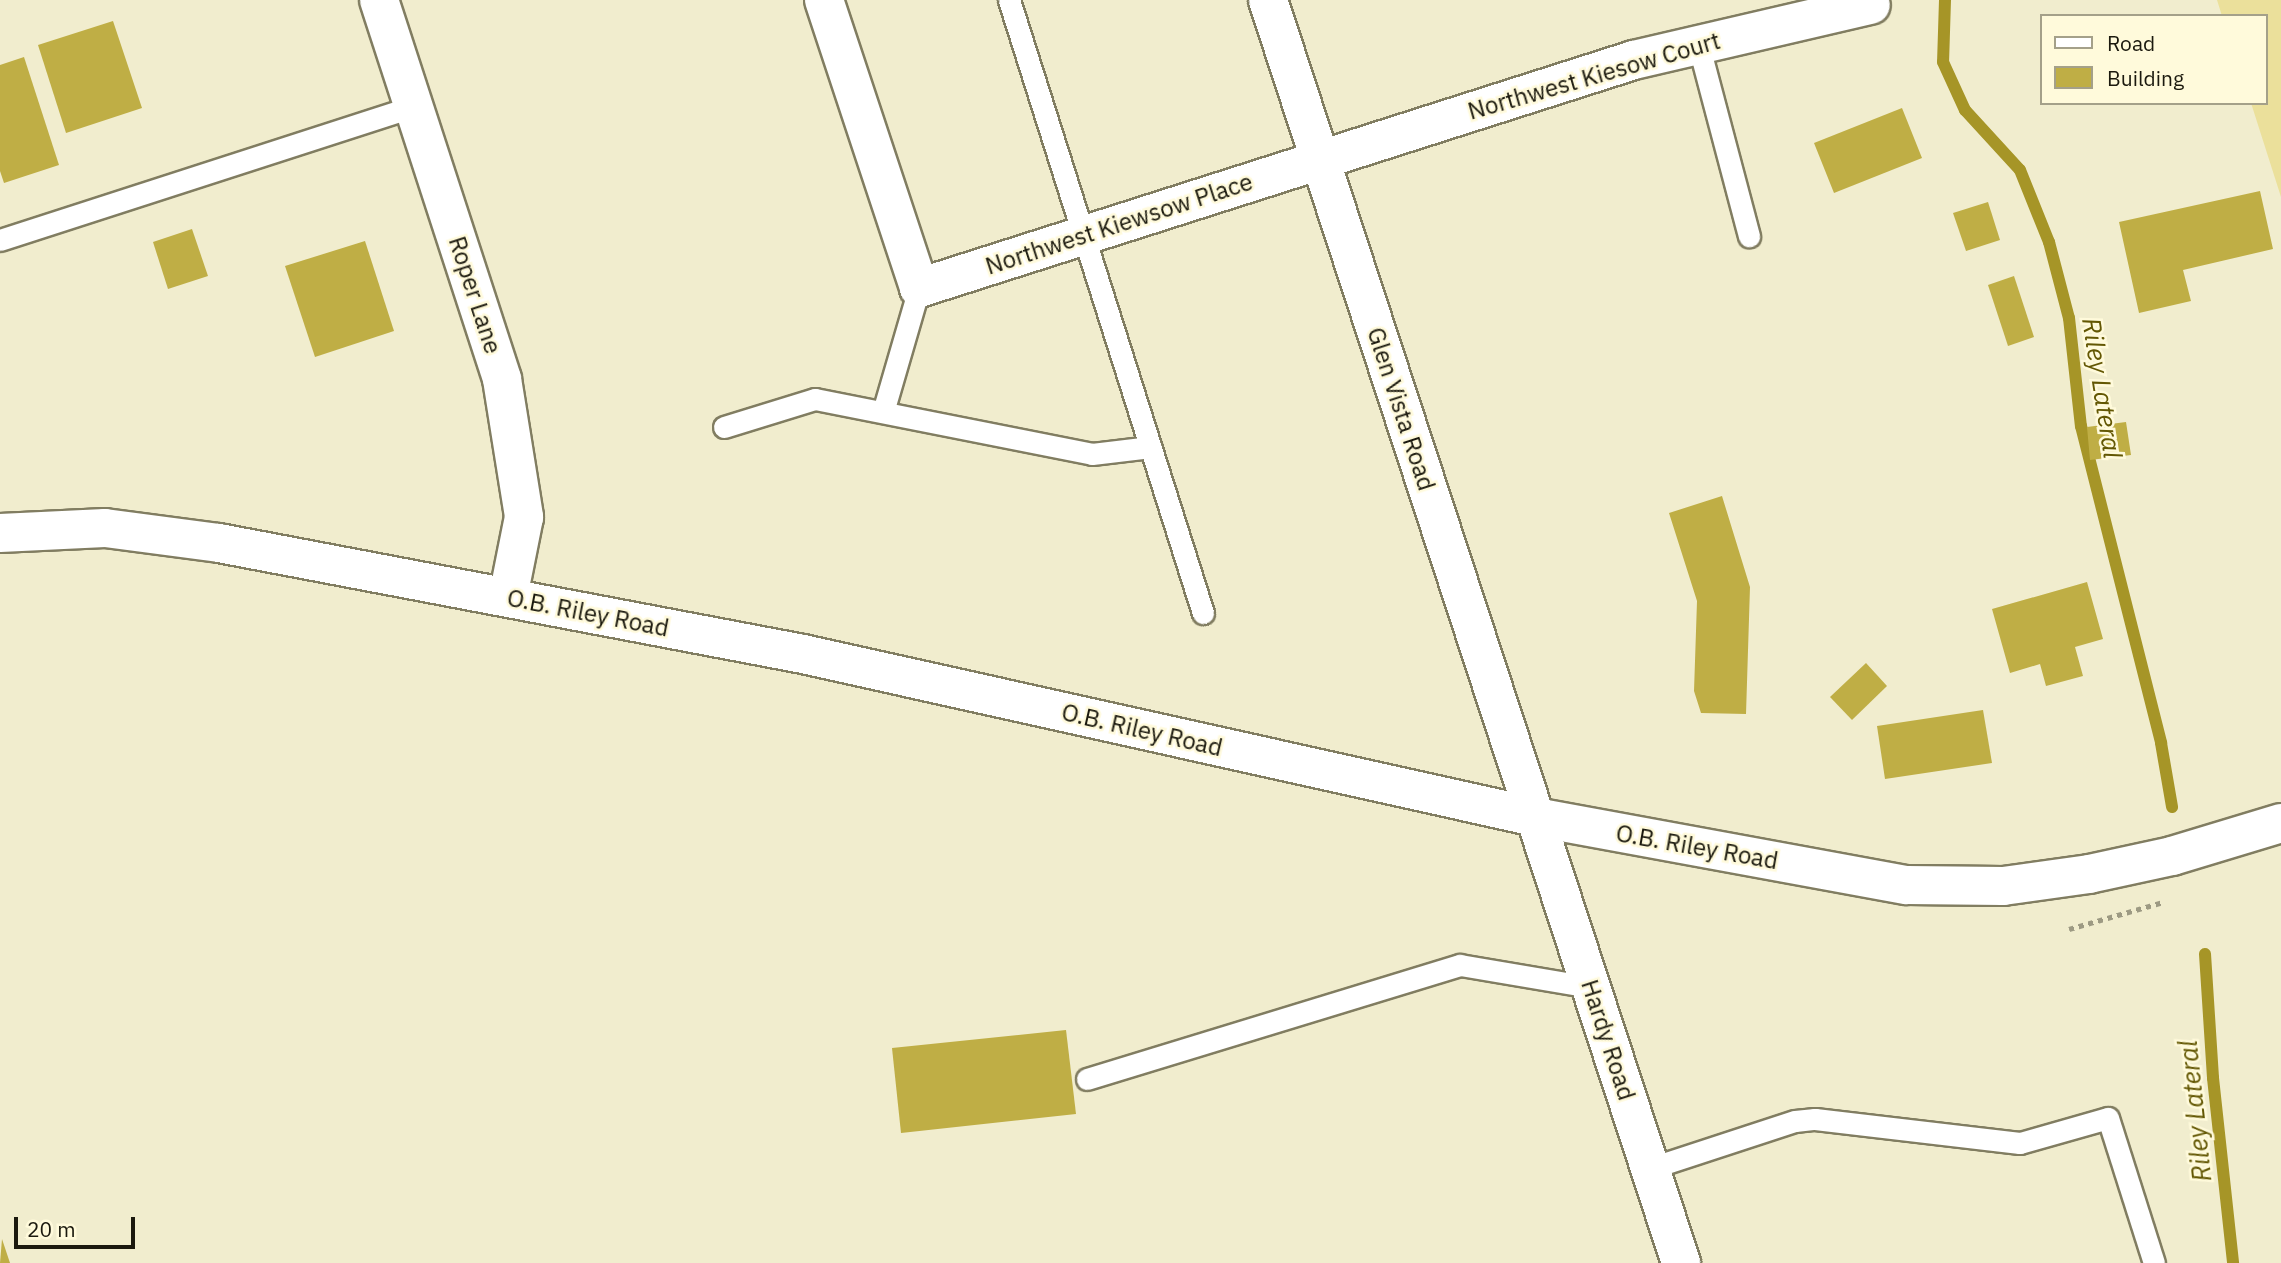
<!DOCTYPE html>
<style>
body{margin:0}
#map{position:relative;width:2281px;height:1263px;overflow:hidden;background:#f1edce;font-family:"IBM Plex Sans",sans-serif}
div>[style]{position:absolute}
.green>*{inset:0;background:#ebe09b}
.stream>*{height:12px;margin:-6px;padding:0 6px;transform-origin:6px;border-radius:6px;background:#a69527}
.building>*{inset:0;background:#bfae45}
.path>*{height:4.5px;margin-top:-2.25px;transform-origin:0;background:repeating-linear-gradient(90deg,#9d9a83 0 5px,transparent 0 10px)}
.roads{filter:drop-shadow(2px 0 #817d61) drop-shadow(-2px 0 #817d61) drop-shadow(0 2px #817d61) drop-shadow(0 -2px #817d61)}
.service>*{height:21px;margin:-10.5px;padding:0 10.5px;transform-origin:10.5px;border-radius:10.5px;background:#fff}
.minor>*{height:38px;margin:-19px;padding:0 19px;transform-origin:19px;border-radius:19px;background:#fff}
.tertiary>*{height:38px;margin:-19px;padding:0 19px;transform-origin:19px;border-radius:19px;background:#fff}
span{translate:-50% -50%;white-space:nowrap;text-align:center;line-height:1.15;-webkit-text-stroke:5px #fffadb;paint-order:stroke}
.street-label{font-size:24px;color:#1b190e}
.water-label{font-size:26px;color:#635703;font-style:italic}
.legend{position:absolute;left:2040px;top:14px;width:228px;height:91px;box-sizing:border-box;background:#fffadb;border:2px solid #a4a089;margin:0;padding:9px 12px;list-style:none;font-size:21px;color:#1b190e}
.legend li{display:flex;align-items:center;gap:14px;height:35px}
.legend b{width:35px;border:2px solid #a4a089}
.scale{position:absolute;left:14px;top:1217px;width:121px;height:32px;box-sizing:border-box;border:4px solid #1b190e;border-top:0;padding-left:9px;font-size:21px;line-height:24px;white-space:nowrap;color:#1b190e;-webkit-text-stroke:5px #fffadb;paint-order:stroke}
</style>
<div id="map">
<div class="green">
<i style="clip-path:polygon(2217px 0,2281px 0,2281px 197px,2251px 103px,2265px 103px,2265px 16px,2222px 16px)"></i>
</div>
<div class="stream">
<i style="left:1945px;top:0;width:62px;rotate:91.8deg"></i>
<i style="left:1943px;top:62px;width:53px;rotate:65.4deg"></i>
<i style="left:1965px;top:110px;width:81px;rotate:47.5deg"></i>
<i style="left:2020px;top:170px;width:78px;rotate:68.1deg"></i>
<i style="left:2049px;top:242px;width:79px;rotate:75.3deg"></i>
<i style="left:2069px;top:318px;width:109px;rotate:83.7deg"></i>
<i style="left:2081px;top:426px;width:327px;rotate:75.8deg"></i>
<i style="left:2161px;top:743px;width:65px;rotate:80.2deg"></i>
<i style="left:2205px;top:954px;width:124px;rotate:86.3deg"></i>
<i style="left:2213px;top:1078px;width:186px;rotate:83.8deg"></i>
</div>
<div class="building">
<i style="clip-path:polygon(113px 21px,142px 108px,66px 133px,38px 45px)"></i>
<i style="clip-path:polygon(24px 57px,59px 165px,4px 183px,0 171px,0 65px)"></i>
<i style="clip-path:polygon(1902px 108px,1922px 158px,1834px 193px,1814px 143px)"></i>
<i style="clip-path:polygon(2260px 191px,2273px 249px,2183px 270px,2191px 301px,2139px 313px,2119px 222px)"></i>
<i style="clip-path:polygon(1988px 202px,2000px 240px,1966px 251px,1953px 213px)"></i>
<i style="clip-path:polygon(192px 229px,208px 276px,168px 289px,153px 242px)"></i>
<i style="clip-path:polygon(365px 241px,394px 331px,315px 357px,285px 266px)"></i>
<i style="clip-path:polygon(2014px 276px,2034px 337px,2008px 346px,1988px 285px)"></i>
<i style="clip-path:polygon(2126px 422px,2131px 455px,2090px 460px,2087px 427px)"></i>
<i style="clip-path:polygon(1722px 496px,1750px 587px,1746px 714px,1701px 713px,1694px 691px,1697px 601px,1669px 513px)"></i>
<i style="clip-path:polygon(2087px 582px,2103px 639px,2075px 647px,2083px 676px,2046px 686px,2040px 664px,2010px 673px,1992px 609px)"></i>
<i style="clip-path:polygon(1866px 663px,1887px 686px,1852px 720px,1830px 697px)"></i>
<i style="clip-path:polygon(1983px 710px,1992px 763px,1885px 779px,1877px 726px)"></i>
<i style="clip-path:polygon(1066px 1030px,1076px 1114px,901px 1133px,892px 1048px)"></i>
<i style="clip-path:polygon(2px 1239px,10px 1263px,0 1263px)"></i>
</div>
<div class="path">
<i style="left:2069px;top:929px;width:98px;rotate:-16deg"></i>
</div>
<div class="roads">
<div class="service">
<i style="left:1009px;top:0;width:643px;rotate:72.44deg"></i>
<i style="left:1698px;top:43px;width:200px;rotate:75.2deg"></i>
<i style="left:0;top:240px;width:435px;rotate:-17.9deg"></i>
<i style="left:883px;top:412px;width:129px;rotate:-73.8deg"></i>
<i style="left:724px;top:427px;width:95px;rotate:-17.1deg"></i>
<i style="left:815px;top:399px;width:282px;rotate:11.2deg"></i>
<i style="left:1092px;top:454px;width:59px;rotate:-6.8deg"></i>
<i style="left:1087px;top:1079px;width:390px;rotate:-17deg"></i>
<i style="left:1460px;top:965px;width:132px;rotate:9.6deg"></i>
<i style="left:1651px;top:1168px;width:151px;rotate:-18.1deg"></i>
<i style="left:1795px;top:1121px;width:20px;rotate:-6deg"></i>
<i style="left:1815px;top:1119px;width:206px;rotate:6.7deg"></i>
<i style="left:2020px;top:1143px;width:91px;rotate:-15.9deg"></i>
<i style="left:2108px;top:1118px;width:152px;rotate:72.4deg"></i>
</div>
<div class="minor">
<i style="left:379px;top:0;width:398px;rotate:72deg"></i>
<i style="left:502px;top:379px;width:140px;rotate:80.9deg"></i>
<i style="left:524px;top:517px;width:82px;rotate:101.3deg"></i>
<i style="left:824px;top:0;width:303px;rotate:71.7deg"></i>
<i style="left:919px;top:288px;width:750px;rotate:-17.69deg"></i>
<i style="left:1634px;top:60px;width:243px;rotate:-13.1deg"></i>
<i style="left:1268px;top:0;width:1329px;rotate:71.89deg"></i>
</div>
<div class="tertiary">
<i style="left:0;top:533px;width:105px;rotate:-2.7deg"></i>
<i style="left:105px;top:528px;width:115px;rotate:7.5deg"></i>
<i style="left:219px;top:543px;width:594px;rotate:10.76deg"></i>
<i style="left:803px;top:654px;width:750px;rotate:12.55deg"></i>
<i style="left:1535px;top:817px;width:378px;rotate:10.4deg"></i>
<i style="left:1907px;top:885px;width:96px;rotate:0.6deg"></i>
<i style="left:2003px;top:886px;width:87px;rotate:-7.9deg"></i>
<i style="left:2089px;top:874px;width:85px;rotate:-12.2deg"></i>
<i style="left:2172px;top:856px;width:114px;rotate:-16.8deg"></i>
</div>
</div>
<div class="street-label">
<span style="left:1594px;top:76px;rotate:-16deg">Northwest Kiesow Court</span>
<span style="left:1119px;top:224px;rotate:-18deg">Northwest Kiewsow Place</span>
<span style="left:475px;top:295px;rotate:72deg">Roper Lane</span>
<span style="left:1401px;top:409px;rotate:72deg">Glen Vista Road</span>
<span style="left:588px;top:613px;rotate:11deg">O.B. Riley Road</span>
<span style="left:1142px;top:730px;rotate:13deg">O.B. Riley Road</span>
<span style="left:1697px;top:847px;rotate:10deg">O.B. Riley Road</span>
<span style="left:1608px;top:1040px;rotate:72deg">Hardy Road</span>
</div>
<div class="water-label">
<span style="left:2102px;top:388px;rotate:81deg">Riley Lateral</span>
<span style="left:2195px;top:1111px;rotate:-96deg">Riley Lateral</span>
</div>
<ul class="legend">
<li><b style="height:9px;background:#fff"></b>Road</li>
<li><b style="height:19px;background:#bfae45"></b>Building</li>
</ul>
<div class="scale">20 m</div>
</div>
